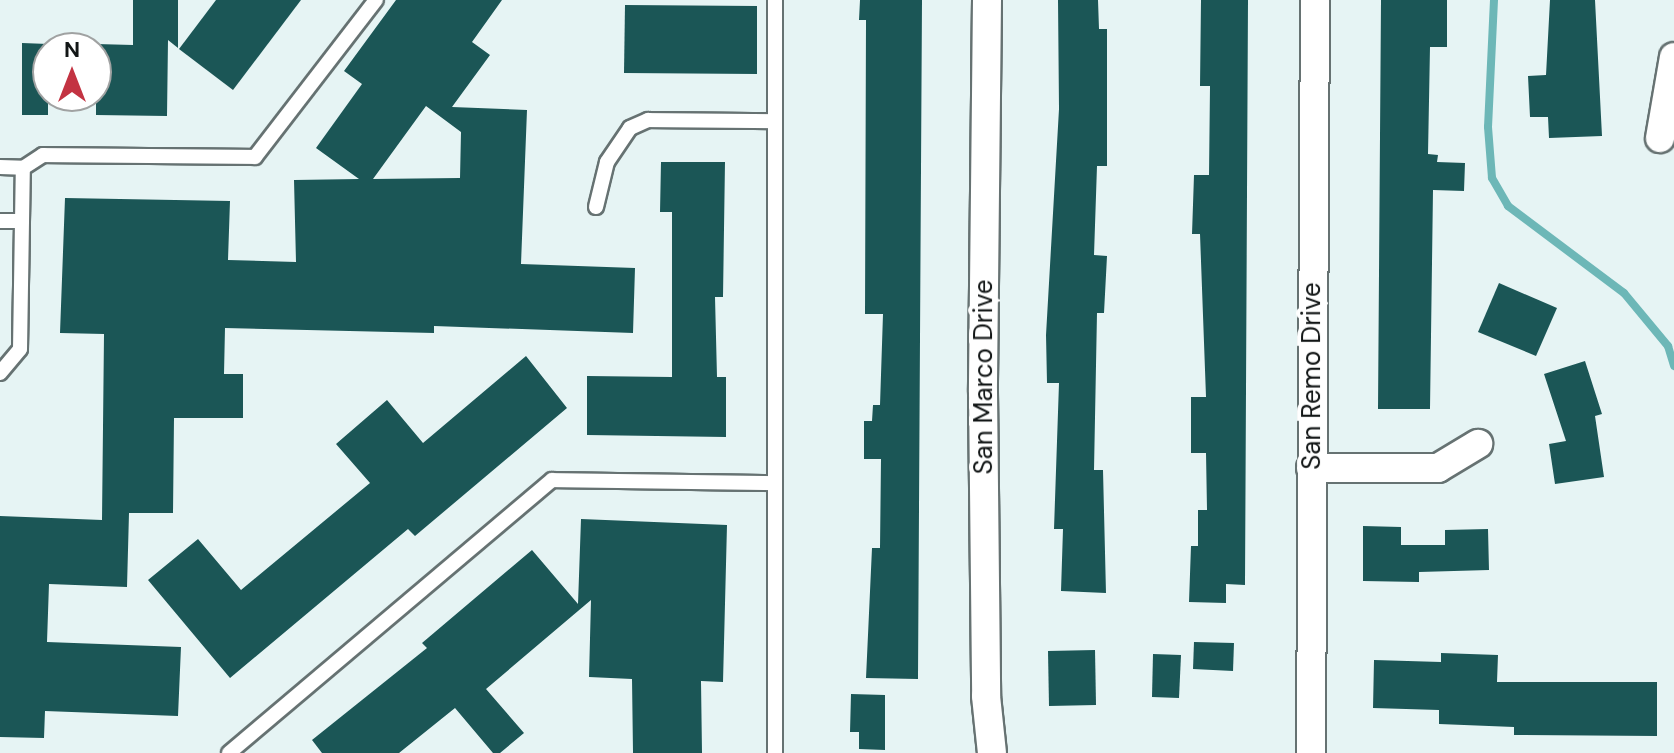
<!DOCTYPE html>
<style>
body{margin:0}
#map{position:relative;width:1674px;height:753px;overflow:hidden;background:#e6f4f4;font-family:"DM Sans",sans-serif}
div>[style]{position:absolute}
.stream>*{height:8px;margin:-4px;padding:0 4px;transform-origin:4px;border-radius:4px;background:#6db7b7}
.building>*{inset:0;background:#1b5656}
.roads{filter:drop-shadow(2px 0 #667272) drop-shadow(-2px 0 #667272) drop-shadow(0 2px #667272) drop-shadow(0 -2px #667272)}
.service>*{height:14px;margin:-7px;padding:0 7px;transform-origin:7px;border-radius:7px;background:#fff}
.minor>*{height:28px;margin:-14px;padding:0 14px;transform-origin:14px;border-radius:14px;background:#fff}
span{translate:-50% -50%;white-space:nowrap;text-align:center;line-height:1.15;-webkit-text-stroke:8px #fff;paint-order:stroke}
.street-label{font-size:26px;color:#121616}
.north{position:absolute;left:32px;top:32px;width:80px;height:80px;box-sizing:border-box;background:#fff;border:2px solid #a0a2a2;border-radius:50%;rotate:0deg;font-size:22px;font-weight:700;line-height:32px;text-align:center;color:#121616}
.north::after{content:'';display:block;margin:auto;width:28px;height:36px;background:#c33342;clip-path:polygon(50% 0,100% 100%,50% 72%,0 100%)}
</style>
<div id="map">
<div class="stream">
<i style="left:1494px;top:0;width:127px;rotate:92.7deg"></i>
<i style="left:1488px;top:127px;width:51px;rotate:85.5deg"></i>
<i style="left:1492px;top:178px;width:32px;rotate:60deg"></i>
<i style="left:1508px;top:206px;width:145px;rotate:36.9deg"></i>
<i style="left:1624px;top:293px;width:69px;rotate:50.3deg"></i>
<i style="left:1668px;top:346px;width:21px;rotate:73deg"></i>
</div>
<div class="building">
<i style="clip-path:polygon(133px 0,178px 0,178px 48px,168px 40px,167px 116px,96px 115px,96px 44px,133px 45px)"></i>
<i style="clip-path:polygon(216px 0,301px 0,233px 90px,179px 49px)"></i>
<i style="clip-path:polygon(evenodd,396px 0,502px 0,472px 42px,490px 55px,452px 107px,527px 110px,521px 264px,635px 268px,633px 333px,434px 326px,434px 333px,225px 328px,224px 374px,243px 374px,243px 418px,174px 418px,173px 513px,129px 513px,127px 587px,49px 584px,47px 642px,181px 647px,178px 716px,45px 711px,44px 738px,0 737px,0 516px,102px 520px,104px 334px,60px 333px,65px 198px,230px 201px,228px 260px,296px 262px,294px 180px,359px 179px,316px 148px,362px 84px,344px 71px,396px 0,426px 106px,461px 132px,460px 178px,373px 179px,426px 106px)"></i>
<i style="clip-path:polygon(860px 0,922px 0,918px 679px,866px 678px,872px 548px,880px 548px,881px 459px,864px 459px,864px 421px,872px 421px,873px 405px,880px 405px,883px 314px,865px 314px,866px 20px,859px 20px)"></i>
<i style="clip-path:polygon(1058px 0,1098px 0,1099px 29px,1107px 29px,1107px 166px,1097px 166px,1094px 255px,1107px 256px,1104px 313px,1097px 313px,1094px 470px,1103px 470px,1106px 593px,1061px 591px,1063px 529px,1054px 529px,1059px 383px,1047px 383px,1046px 335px,1059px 109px)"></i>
<i style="clip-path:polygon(1201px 0,1248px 0,1245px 585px,1226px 584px,1226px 603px,1189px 602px,1191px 546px,1198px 546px,1198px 510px,1207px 510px,1206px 453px,1191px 453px,1191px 397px,1206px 397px,1200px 234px,1192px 234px,1194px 175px,1209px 175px,1210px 86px,1200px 86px)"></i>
<i style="clip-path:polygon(1381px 0,1447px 0,1447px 47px,1430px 47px,1428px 154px,1438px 155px,1437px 162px,1465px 163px,1464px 191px,1433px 190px,1430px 409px,1378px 409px)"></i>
<i style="clip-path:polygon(1550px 0,1595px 0,1602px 136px,1549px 138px,1548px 117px,1530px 117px,1528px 76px,1546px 75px)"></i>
<i style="clip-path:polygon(625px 5px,757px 6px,757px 74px,624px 73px)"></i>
<i style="clip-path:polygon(22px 43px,48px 44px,48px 115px,22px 115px)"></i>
<i style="clip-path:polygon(661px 162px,725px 162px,723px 297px,715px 297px,717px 377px,726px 377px,726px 437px,587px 435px,587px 376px,672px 377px,672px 212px,660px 212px)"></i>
<i style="clip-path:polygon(1499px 283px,1557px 308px,1536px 356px,1478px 332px)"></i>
<i style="clip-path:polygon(526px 356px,567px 408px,415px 536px,408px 529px,230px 678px,148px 580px,198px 539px,241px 590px,370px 483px,336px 444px,387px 400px,423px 443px)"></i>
<i style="clip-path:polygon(1585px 361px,1602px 414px,1595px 416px,1604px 477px,1555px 484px,1549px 444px,1566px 441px,1544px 374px)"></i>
<i style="clip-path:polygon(581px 519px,727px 525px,723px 682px,701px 681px,702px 753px,633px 753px,632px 679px,589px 677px,591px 600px,486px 689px,524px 733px,500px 753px,493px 753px,455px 708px,399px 753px,322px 753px,312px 740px,427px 648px,422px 643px,532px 550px,578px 604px)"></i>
<i style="clip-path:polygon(1363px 526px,1401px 527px,1401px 545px,1445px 545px,1445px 530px,1488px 529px,1489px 570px,1419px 572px,1419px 582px,1363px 581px)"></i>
<i style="clip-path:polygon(1194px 642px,1234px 643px,1233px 671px,1193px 669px)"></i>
<i style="clip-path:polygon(1095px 650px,1096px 705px,1049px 706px,1048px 651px)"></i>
<i style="clip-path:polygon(1441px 653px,1498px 655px,1497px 682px,1657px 682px,1657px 736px,1514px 735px,1514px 727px,1439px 724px,1439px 710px,1373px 708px,1374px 660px,1441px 662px)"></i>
<i style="clip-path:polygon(1153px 654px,1181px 655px,1179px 698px,1152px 697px)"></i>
<i style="clip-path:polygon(851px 694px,885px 695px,885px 750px,859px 749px,859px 732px,850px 732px)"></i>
</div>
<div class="roads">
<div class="service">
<i style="left:0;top:167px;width:23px;rotate:2deg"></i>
<i style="left:596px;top:207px;width:46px;rotate:-76.3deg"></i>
<i style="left:607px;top:162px;width:41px;rotate:-55.9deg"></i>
<i style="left:630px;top:128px;width:20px;rotate:-24deg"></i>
<i style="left:648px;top:120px;width:126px;rotate:0.5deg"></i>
<i style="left:0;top:221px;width:22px"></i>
<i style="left:0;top:373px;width:31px;rotate:-50deg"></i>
<i style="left:20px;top:349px;width:181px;rotate:-89.1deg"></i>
<i style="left:23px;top:168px;width:24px;rotate:-33deg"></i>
<i style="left:43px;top:155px;width:212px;rotate:0.5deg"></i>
<i style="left:255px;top:157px;width:198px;rotate:-52.4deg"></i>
<i style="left:229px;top:753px;width:423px;rotate:-40.2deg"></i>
<i style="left:552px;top:480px;width:223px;rotate:0.8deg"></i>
<i style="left:775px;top:753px;width:753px;rotate:-90deg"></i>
</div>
<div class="minor">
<i style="left:987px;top:0;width:392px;rotate:90.6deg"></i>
<i style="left:983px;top:392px;width:304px;rotate:89.4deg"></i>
<i style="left:986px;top:696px;width:57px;rotate:84deg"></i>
<i style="left:1660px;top:138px;width:82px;rotate:-80.2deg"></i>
<i style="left:1311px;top:468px;width:127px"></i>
<i style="left:1438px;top:468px;width:47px;rotate:-31deg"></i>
<i style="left:1311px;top:753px;width:753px;rotate:-89.7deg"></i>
</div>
</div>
<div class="street-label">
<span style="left:1312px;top:376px;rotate:-90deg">San Remo Drive</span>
<span style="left:984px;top:377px;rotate:-90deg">San Marco Drive</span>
</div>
<div class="north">N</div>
</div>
